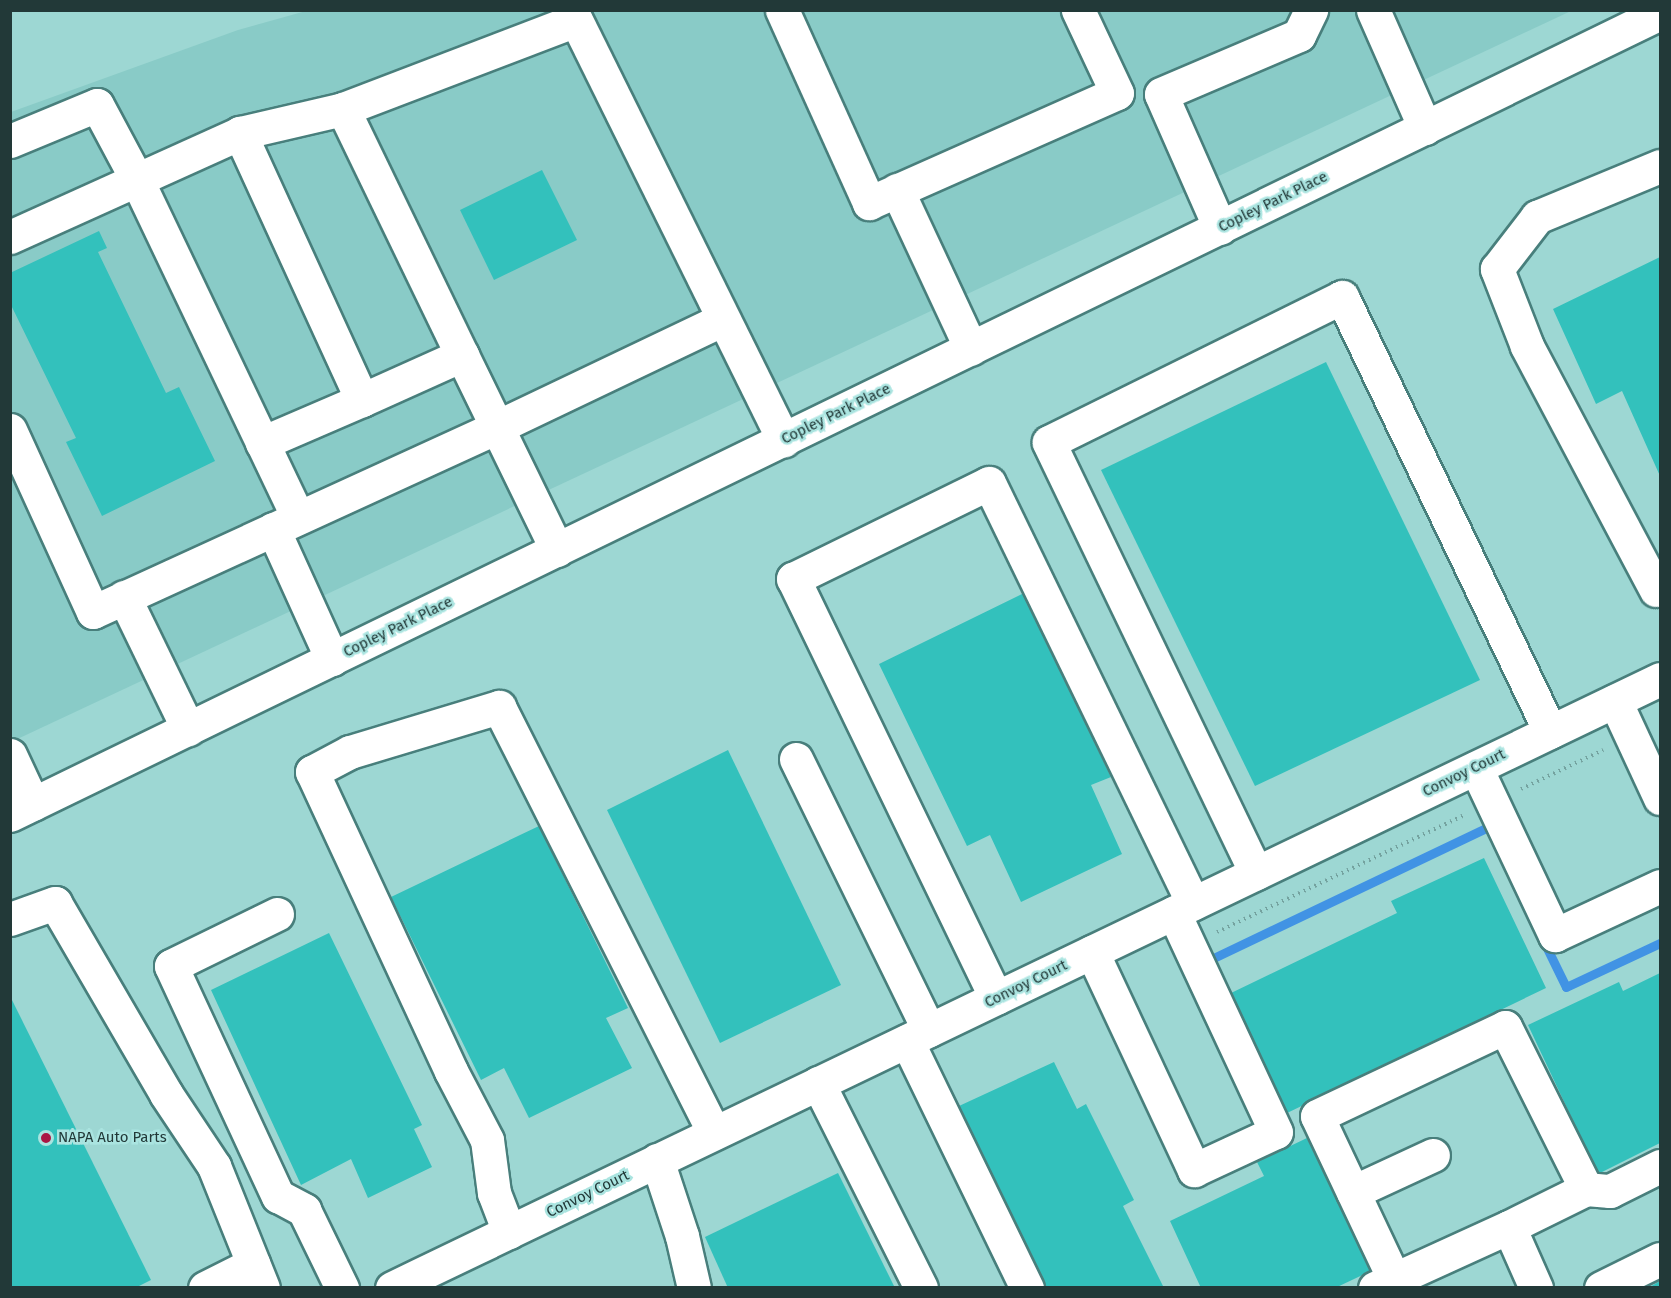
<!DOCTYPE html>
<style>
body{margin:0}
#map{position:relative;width:1671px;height:1298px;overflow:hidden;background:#9dd7d3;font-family:"Fira Sans",sans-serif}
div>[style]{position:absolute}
.built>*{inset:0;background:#89cbc7}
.stream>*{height:9px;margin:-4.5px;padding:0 4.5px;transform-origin:4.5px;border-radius:4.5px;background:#4193e4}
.building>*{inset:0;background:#33c1bc}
.path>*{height:4px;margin-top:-2px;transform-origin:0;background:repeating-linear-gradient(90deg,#74a29f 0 1.5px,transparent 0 6px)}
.roads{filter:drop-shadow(2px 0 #487f7c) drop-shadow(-2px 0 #487f7c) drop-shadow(0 2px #487f7c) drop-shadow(0 -2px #487f7c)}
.minor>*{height:33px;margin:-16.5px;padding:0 16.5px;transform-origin:16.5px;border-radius:16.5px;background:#fff}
.major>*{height:33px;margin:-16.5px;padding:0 16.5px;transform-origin:16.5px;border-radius:16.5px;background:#fff}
.dots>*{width:16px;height:16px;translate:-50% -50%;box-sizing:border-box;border:3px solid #aae4e0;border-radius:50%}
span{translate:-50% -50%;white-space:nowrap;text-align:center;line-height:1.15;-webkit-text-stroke:5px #aae4e0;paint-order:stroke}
.street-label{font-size:15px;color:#223938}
.poi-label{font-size:15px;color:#223938}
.left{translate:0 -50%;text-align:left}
.frame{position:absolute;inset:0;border:12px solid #223938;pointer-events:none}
</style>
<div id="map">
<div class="built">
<i style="clip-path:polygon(306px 11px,1571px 11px,11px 742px,11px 112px,238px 30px)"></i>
</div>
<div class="stream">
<i style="left:1543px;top:940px;width:52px;rotate:63.9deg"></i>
<i style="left:1566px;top:987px;width:104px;rotate:-25.1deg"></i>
<i style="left:1203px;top:963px;width:326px;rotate:-25.5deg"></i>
</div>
<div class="building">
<i style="clip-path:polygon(542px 170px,577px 240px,494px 280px,460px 210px)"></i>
<i style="clip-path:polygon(99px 231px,107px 248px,98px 252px,166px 393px,179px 387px,215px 461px,102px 516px,66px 442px,76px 438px,10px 303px,10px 273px)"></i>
<i style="clip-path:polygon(1660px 257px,1660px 476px,1622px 391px,1596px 404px,1553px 309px)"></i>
<i style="clip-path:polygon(1326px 362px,1480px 680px,1255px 786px,1101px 470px)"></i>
<i style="clip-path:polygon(1024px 593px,1111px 777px,1091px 785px,1122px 854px,1021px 902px,990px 835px,967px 846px,879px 664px)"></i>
<i style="clip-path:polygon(728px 750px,841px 985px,720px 1043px,607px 810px)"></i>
<i style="clip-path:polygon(539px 826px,628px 1008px,606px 1018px,632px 1068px,529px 1118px,504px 1068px,481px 1080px,391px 897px)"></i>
<i style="clip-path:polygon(1484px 858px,1546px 988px,1285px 1114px,1229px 994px,1397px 913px,1391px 901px)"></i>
<i style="clip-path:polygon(329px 933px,422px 1125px,414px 1129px,432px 1167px,368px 1198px,351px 1159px,301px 1185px,211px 990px)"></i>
<i style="clip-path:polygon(1660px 973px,1660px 1143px,1598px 1174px,1528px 1025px,1619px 982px,1623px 991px)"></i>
<i style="clip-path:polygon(10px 996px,151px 1280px,135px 1288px,10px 1288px)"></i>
<i style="clip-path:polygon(1054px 1062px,1077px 1109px,1086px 1104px,1134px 1200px,1123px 1206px,1164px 1288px,1045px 1288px,959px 1106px)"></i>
<i style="clip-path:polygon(1307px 1138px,1371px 1271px,1335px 1288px,1201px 1288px,1170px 1221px,1264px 1176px,1257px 1162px)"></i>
<i style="clip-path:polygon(838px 1173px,895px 1288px,728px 1288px,705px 1237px)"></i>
<i style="clip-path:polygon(1660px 1281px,1660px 1288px,1648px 1288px)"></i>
</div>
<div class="path">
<i style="left:1521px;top:789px;width:91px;rotate:-25.4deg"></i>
<i style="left:1217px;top:932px;width:274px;rotate:-25.3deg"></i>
</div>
<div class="roads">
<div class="minor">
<i style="left:782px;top:10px;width:212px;rotate:65.7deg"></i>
<i style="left:869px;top:203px;width:271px;rotate:-23.9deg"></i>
<i style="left:1117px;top:93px;width:92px;rotate:-115.2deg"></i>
<i style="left:1373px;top:10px;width:129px;rotate:66.2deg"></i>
<i style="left:343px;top:109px;width:273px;rotate:64.2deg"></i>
<i style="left:10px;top:141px;width:94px;rotate:-22.5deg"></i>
<i style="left:97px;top:105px;width:85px;rotate:61.9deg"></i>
<i style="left:137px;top:180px;width:374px;rotate:64.5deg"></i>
<i style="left:897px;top:190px;width:175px;rotate:65deg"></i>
<i style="left:1220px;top:228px;width:146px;rotate:-113.8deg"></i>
<i style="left:1161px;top:94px;width:150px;rotate:-23.1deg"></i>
<i style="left:1299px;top:35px;width:28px;rotate:-64deg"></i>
<i style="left:10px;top:237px;width:252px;rotate:-24.3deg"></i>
<i style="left:10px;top:430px;width:200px;rotate:65.5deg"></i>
<i style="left:93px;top:612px;width:444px;rotate:-24.6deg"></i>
<i style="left:497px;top:427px;width:250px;rotate:-25.5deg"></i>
<i style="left:262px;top:443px;width:109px;rotate:-23.3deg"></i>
<i style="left:273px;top:529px;width:143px;rotate:65.6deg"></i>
<i style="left:557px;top:550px;width:217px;rotate:-116deg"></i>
<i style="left:462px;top:355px;width:110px;rotate:155.8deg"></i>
<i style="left:362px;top:400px;width:294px;rotate:-114.6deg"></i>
<i style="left:240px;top:133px;width:106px;rotate:-13.1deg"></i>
<i style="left:343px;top:109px;width:249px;rotate:-20.9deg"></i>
<i style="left:576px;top:20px;width:469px;rotate:63.7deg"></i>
<i style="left:1656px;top:590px;width:276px;rotate:-117.9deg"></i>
<i style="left:1527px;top:346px;width:83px;rotate:-111.3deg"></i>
<i style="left:1497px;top:269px;width:66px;rotate:-52.4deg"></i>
<i style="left:1537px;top:217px;width:133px;rotate:-22.5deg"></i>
<i style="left:124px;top:597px;width:147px;rotate:64.1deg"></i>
<i style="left:1615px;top:701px;width:107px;rotate:65.1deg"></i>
<i style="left:10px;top:755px;width:54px;rotate:64.9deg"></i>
<i style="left:796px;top:759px;width:302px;rotate:63.9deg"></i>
<i style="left:1476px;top:768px;width:185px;rotate:64.7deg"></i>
<i style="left:1555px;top:935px;width:116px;rotate:-25deg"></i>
<i style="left:1256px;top:873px;width:478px;rotate:-115.7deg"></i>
<i style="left:1049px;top:442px;width:327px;rotate:-26.3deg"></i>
<i style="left:1342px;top:297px;width:482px;rotate:64.4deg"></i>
<i style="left:277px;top:914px;width:118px;rotate:153.9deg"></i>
<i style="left:171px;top:966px;width:254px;rotate:65.1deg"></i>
<i style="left:278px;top:1196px;width:30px;rotate:28deg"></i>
<i style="left:304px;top:1210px;width:87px;rotate:64deg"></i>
<i style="left:10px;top:919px;width:48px;rotate:-19.6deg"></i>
<i style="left:55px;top:903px;width:221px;rotate:59.8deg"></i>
<i style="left:166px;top:1094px;width:87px;rotate:56.3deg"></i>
<i style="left:214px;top:1166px;width:131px;rotate:68.1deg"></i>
<i style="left:1092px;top:952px;width:241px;rotate:64.9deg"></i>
<i style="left:1194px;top:1170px;width:90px;rotate:-24.9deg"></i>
<i style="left:1276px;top:1132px;width:242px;rotate:-115deg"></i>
<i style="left:996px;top:998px;width:466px;rotate:-115.8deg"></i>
<i style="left:793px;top:579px;width:218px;rotate:-26.1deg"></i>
<i style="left:989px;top:483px;width:467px;rotate:64.1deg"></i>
<i style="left:907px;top:1041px;width:275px;rotate:64.1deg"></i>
<i style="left:818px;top:1083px;width:229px;rotate:63.3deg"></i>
<i style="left:657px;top:1160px;width:80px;rotate:71.8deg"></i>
<i style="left:682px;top:1236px;width:53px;rotate:77deg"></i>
<i style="left:1353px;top:1192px;width:88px;rotate:-24.8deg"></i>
<i style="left:1509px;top:1227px;width:67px;rotate:66.1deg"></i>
<i style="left:509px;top:1232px;width:42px;rotate:-111deg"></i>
<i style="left:494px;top:1193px;width:53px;rotate:-97.5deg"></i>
<i style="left:487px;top:1140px;width:78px;rotate:-117.6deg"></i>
<i style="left:451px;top:1071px;width:330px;rotate:-114.9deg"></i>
<i style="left:312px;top:772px;width:43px;rotate:-27.8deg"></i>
<i style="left:350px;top:752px;width:156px;rotate:-16.8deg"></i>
<i style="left:499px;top:707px;width:477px;rotate:63.2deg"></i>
<i style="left:1394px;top:1279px;width:180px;rotate:-115.3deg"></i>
<i style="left:1317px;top:1116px;width:208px;rotate:-25.3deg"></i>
<i style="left:1505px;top:1027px;width:181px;rotate:63.4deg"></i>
<i style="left:205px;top:1288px;width:54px;rotate:-26.6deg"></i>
<i style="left:392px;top:1288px;width:1407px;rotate:-25.65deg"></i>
<i style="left:1375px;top:1288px;width:147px;rotate:-24.5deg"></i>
<i style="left:1509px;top:1227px;width:86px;rotate:-26.3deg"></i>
<i style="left:1586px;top:1189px;width:24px;rotate:5deg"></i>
<i style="left:1610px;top:1191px;width:56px;rotate:-26.6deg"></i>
<i style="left:1601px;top:1288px;width:66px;rotate:-26.2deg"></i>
</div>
<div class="major">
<i style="left:10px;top:815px;width:1835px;rotate:-25.92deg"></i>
</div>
</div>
<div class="dots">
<i style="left:46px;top:1138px;background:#aa1644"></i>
</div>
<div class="street-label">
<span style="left:1273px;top:202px;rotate:-26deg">Copley Park Place</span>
<span style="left:836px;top:414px;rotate:-26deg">Copley Park Place</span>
<span style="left:398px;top:627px;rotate:-26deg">Copley Park Place</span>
<span style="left:1464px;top:773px;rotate:-26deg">Convoy Court</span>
<span style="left:1026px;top:984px;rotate:-26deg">Convoy Court</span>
<span style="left:588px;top:1194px;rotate:-26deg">Convoy Court</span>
</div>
<div class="poi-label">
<span class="left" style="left:58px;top:1138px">NAPA Auto Parts</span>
</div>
<div class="frame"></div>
</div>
